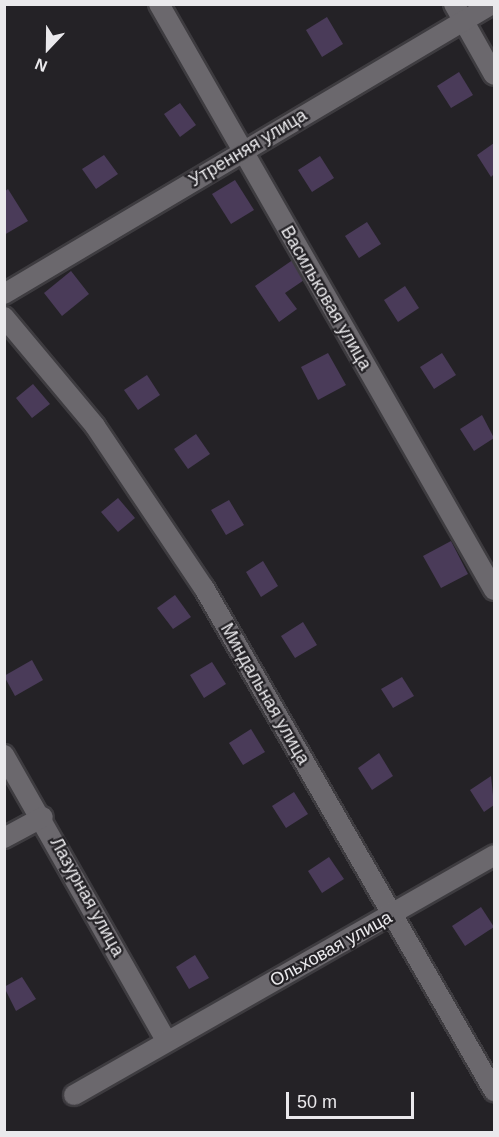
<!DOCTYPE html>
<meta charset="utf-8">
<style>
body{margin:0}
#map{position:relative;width:499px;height:1137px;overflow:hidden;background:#242226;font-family:Arial,sans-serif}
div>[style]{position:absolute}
.building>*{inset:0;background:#4a3b59}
.roads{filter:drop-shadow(2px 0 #3e3c40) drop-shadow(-2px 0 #3e3c40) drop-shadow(0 2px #3e3c40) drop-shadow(0 -2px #3e3c40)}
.minor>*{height:20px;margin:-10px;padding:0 10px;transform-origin:10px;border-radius:10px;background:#6b686d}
span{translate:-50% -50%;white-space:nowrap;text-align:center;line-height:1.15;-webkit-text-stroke:4.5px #242226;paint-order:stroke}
.street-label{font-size:18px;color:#eae9ec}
.frame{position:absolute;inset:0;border:6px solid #eae9ec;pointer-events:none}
.north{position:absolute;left:18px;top:18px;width:60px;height:60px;-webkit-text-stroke:4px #242226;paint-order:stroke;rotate:202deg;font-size:16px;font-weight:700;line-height:24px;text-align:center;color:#eae9ec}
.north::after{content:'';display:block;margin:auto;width:21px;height:27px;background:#eae9ec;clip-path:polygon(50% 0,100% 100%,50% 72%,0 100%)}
.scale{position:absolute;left:286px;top:1092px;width:128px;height:27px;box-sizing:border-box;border:3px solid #eae9ec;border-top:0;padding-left:8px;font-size:18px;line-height:21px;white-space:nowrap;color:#eae9ec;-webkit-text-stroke:4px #242226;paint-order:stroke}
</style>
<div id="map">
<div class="building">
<i style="clip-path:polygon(327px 17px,343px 44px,322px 57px,306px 30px)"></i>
<i style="clip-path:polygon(459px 72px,473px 95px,451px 108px,437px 86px)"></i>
<i style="clip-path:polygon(180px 103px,196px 125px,180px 137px,164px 114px)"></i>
<i style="clip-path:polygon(494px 143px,494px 174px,491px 177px,477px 155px)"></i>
<i style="clip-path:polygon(104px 155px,118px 174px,96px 189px,82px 169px)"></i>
<i style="clip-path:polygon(320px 156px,334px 178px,312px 192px,298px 170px)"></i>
<i style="clip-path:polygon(235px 180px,254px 210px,231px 224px,212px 194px)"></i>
<i style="clip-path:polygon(8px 189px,28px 221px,4px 235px,4px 192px)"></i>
<i style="clip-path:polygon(367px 222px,381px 244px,359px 258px,345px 236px)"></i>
<i style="clip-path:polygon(297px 257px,310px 276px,285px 293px,297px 309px,279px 322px,255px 286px)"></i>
<i style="clip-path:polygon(71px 271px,89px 294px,62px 316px,44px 293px)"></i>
<i style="clip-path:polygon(405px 286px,419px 308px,398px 322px,384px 300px)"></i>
<i style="clip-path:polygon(328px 353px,346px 385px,318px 400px,301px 367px)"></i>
<i style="clip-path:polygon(442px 353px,456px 375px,434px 389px,420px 367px)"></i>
<i style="clip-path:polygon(147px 375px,160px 395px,138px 410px,124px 390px)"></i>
<i style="clip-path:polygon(33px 384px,50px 404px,32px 418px,16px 398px)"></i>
<i style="clip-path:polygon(482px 415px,494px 438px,474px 451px,460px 429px)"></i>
<i style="clip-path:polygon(196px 434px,210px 454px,188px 469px,174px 449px)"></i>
<i style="clip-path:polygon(118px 498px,135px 518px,118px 532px,101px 512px)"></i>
<i style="clip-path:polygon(229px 500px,244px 525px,226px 535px,211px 510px)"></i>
<i style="clip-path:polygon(451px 541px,468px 574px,441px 588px,423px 556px)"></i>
<i style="clip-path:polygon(263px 561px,278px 586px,261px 597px,246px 572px)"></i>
<i style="clip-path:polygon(175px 595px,191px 617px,173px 629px,157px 608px)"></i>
<i style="clip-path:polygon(303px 622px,317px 645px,295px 658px,281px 636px)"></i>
<i style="clip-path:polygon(32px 660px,43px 680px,15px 696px,4px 676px)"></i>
<i style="clip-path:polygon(212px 662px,226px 684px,204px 698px,190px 675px)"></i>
<i style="clip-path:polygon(402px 677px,414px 696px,393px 708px,381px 689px)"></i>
<i style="clip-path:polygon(251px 729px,265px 752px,243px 765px,229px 743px)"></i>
<i style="clip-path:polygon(379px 753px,393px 776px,372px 790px,358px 768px)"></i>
<i style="clip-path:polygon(491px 776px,494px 805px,484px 812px,470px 790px)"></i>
<i style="clip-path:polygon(294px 792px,308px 814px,286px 828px,272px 806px)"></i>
<i style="clip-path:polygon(329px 857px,344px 879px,322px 893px,308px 871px)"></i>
<i style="clip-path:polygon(481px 907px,494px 927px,465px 946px,452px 926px)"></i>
<i style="clip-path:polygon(195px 955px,209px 978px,189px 989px,176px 967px)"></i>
<i style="clip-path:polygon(22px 977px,36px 999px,16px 1011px,4px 987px)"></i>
</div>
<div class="roads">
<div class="minor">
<i style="left:159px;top:4px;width:675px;rotate:60.24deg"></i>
<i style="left:454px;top:4px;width:81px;rotate:60.6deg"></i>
<i style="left:4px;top:294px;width:568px;rotate:-30.72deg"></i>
<i style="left:4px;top:317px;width:142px;rotate:50.1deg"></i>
<i style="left:95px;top:426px;width:195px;rotate:56.1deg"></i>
<i style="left:204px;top:588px;width:581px;rotate:60.03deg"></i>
<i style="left:4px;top:755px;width:328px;rotate:60.4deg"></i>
<i style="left:4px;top:838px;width:44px;rotate:-28.3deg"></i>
<i style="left:74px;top:1095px;width:484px;rotate:-29.7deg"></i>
</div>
</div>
<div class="street-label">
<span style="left:248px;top:148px;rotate:-31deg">Утренняя улица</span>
<span style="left:326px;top:298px;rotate:60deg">Васильковая улица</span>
<span style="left:265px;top:694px;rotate:60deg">Миндальная улица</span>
<span style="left:87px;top:897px;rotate:61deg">Лазурная улица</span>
<span style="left:331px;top:949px;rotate:-29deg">Ольховая улица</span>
</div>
<div class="frame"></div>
<div class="north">N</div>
<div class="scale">50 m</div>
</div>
